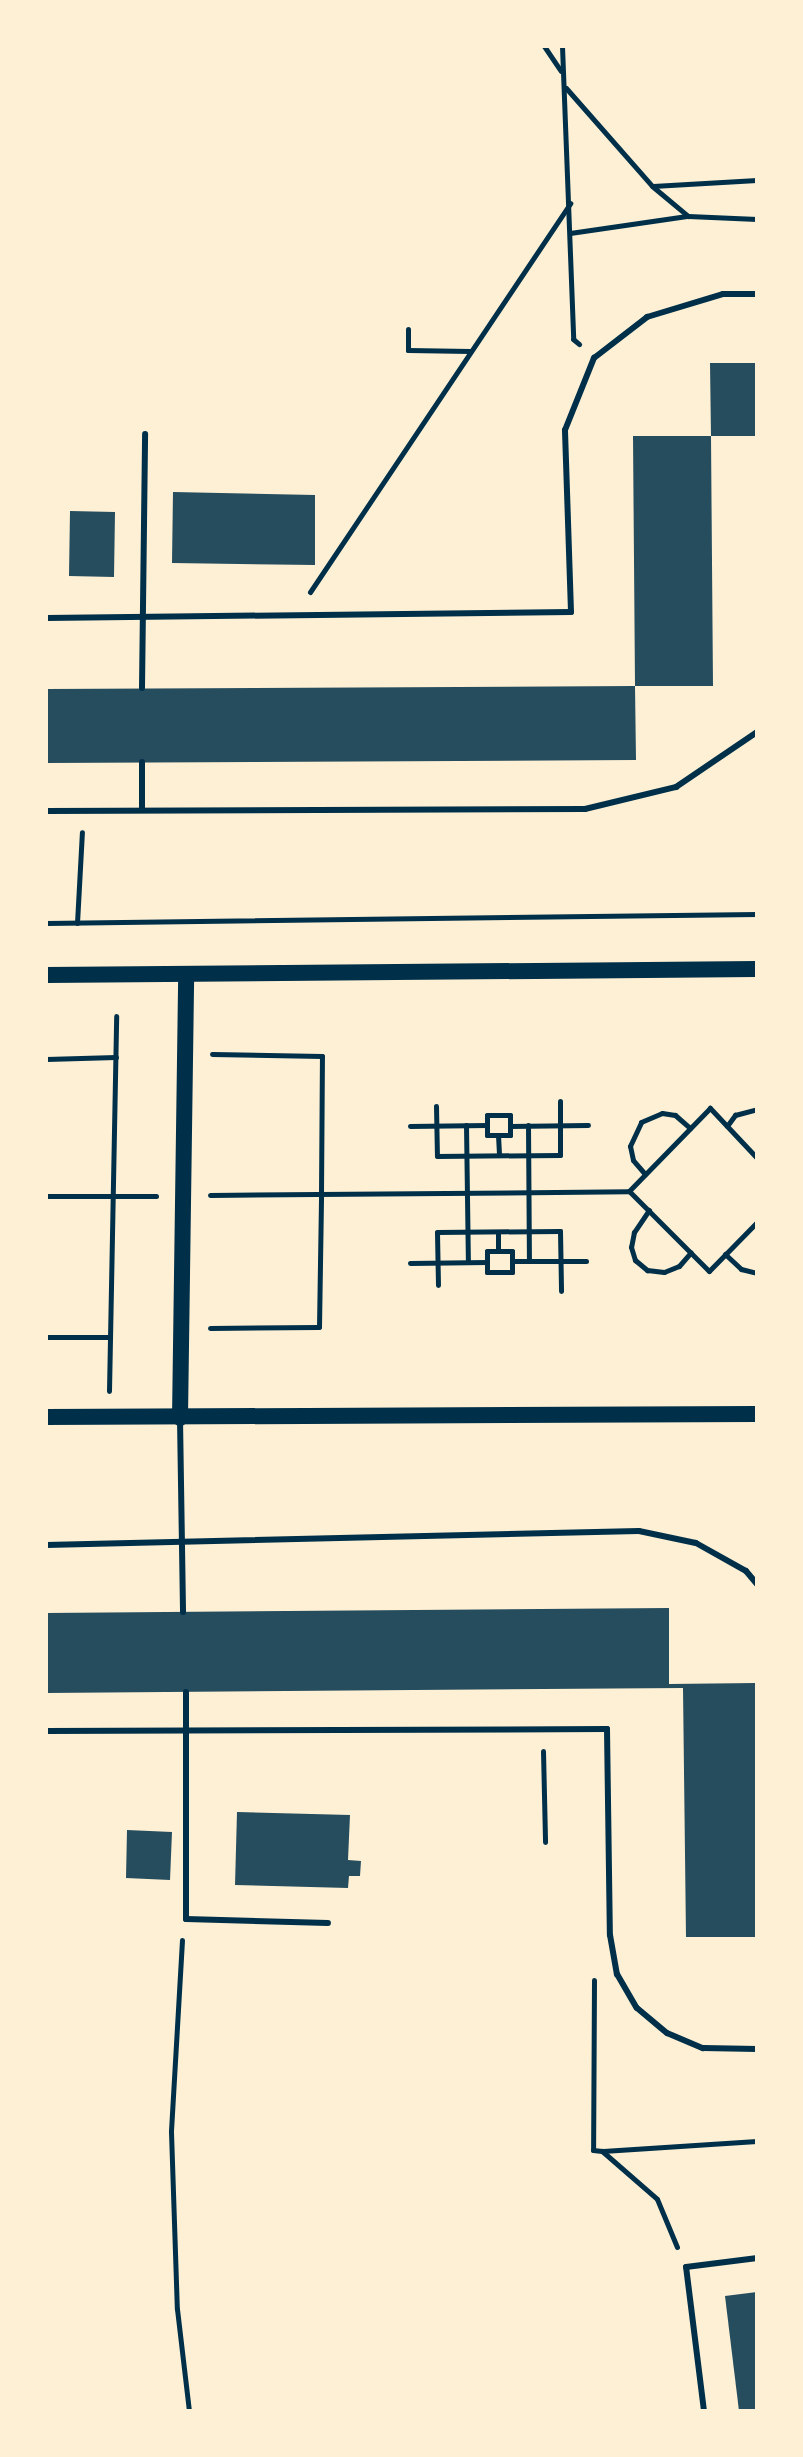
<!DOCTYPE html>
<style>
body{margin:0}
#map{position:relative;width:803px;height:2457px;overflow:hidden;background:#fdf0d5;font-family:Lora,serif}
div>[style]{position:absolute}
.building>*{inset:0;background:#264d5e}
.path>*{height:5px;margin:-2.5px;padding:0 2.5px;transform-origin:2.5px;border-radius:2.5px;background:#003049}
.service>*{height:6px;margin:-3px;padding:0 3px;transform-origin:3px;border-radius:3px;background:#003049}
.secondary>*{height:16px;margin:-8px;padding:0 8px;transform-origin:8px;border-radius:8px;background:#003049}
span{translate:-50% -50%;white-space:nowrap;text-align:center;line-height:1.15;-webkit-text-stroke:8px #fdf0d5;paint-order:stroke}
.frame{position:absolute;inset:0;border:48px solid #fdf0d5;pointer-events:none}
</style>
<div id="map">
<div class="building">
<i style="clip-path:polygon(710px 363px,757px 363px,757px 436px,711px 436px)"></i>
<i style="clip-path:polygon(633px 436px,711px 436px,713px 686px,635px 686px,636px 760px,46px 763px,46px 689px,635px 686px)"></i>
<i style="clip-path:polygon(173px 492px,315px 495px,315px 565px,172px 563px)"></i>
<i style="clip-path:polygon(70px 511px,115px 512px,114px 577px,69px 576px)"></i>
<i style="clip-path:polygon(669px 1608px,669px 1684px,756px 1683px,757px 1937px,686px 1937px,683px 1688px,46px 1693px,46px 1613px)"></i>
<i style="clip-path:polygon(237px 1812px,350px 1815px,348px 1860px,361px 1861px,360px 1876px,349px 1876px,348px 1888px,235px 1885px)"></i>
<i style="clip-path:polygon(127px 1830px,172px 1832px,170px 1880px,126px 1878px)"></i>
<i style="clip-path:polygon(757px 2292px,757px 2411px,739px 2411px,725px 2296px)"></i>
</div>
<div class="path">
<i style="left:544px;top:46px;width:30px;rotate:56deg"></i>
<i style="left:562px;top:46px;width:293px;rotate:87.8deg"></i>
<i style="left:573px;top:339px;width:8px;rotate:40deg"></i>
<i style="left:566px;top:88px;width:130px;rotate:48.7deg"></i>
<i style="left:652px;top:186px;width:47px;rotate:39.8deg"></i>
<i style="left:688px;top:216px;width:69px;rotate:2.5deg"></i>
<i style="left:653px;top:186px;width:104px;rotate:-3.3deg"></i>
<i style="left:570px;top:233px;width:118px;rotate:-8.3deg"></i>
<i style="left:408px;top:329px;width:21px;rotate:90deg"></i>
<i style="left:408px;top:350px;width:62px;rotate:0.9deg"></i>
<i style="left:310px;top:592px;width:468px;rotate:-56.2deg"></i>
<i style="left:46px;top:923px;width:711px;rotate:-0.73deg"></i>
<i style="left:77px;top:923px;width:91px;rotate:-86.9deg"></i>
<i style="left:46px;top:1059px;width:70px;rotate:-1.6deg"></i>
<i style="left:436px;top:1106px;width:50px;rotate:88.9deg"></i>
<i style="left:437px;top:1156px;width:123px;rotate:-0.5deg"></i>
<i style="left:560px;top:1155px;width:54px;rotate:-90deg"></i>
<i style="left:487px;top:1115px;width:23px"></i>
<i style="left:510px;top:1115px;width:20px;rotate:90deg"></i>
<i style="left:510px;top:1135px;width:23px;rotate:180deg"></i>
<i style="left:487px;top:1135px;width:20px;rotate:-90deg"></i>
<i style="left:466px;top:1125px;width:137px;rotate:89.2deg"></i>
<i style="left:528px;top:1125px;width:136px;rotate:89.6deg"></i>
<i style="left:410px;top:1126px;width:77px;rotate:-0.7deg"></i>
<i style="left:510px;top:1126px;width:78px;rotate:-0.7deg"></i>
<i style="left:727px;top:1126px;width:14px;rotate:-54deg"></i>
<i style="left:735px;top:1115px;width:23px;rotate:-15deg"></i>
<i style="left:498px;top:1135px;width:20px;rotate:87deg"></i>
<i style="left:757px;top:1158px;width:69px;rotate:-133.2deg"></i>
<i style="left:710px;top:1108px;width:116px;rotate:134.3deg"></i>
<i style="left:629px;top:1191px;width:113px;rotate:45deg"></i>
<i style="left:709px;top:1271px;width:69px;rotate:-45.6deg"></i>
<i style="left:645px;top:1174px;width:18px;rotate:-131deg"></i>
<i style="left:633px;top:1160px;width:14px;rotate:-102deg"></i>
<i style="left:630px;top:1146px;width:26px;rotate:-65deg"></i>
<i style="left:641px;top:1122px;width:23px;rotate:-23deg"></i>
<i style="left:662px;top:1113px;width:13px;rotate:9deg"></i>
<i style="left:675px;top:1115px;width:20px;rotate:41deg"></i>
<i style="left:210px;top:1195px;width:419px;rotate:-0.5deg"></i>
<i style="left:46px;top:1196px;width:110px"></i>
<i style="left:649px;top:1210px;width:27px;rotate:124deg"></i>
<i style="left:634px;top:1232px;width:15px;rotate:101deg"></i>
<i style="left:631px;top:1247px;width:14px;rotate:73deg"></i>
<i style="left:635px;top:1260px;width:16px;rotate:40deg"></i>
<i style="left:647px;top:1270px;width:17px;rotate:7deg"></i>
<i style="left:664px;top:1272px;width:16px;rotate:-22deg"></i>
<i style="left:679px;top:1266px;width:18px;rotate:-49deg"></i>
<i style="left:498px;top:1232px;width:19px;rotate:90deg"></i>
<i style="left:487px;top:1251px;width:25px"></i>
<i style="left:512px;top:1251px;width:21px;rotate:90deg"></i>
<i style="left:512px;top:1272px;width:25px;rotate:180deg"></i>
<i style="left:487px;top:1272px;width:21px;rotate:-90deg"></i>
<i style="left:725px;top:1254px;width:22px;rotate:43deg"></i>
<i style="left:741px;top:1269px;width:16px;rotate:14deg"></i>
<i style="left:512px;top:1261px;width:74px"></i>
<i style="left:410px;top:1263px;width:77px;rotate:-0.7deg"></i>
<i style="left:438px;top:1285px;width:53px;rotate:-91.1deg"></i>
<i style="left:437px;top:1232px;width:123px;rotate:-0.5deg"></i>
<i style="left:560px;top:1231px;width:60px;rotate:89deg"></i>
<i style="left:210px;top:1328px;width:109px;rotate:-0.5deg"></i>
<i style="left:319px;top:1327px;width:133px;rotate:-89.1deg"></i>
<i style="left:321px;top:1194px;width:138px;rotate:-89.6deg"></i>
<i style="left:322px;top:1056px;width:110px;rotate:-179deg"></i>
<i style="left:46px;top:1337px;width:64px"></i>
<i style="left:109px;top:1391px;width:375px;rotate:-88.9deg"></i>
<i style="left:543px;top:1751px;width:91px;rotate:88.7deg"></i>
<i style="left:182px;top:1940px;width:192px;rotate:93.3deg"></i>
<i style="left:171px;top:2132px;width:177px;rotate:88.1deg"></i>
<i style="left:177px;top:2309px;width:103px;rotate:83.3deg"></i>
<i style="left:594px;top:1980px;width:170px;rotate:90.3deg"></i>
<i style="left:593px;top:2150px;width:9px;rotate:6deg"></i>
<i style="left:602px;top:2151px;width:73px;rotate:41.1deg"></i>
<i style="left:657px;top:2199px;width:52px;rotate:67.4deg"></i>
<i style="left:603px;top:2151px;width:154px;rotate:-3.7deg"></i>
</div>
<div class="service">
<i style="left:46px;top:618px;width:525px;rotate:-0.65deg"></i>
<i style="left:571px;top:612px;width:182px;rotate:-91.9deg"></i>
<i style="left:565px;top:430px;width:78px;rotate:-68.1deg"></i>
<i style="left:594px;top:358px;width:67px;rotate:-37.7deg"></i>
<i style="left:647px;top:317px;width:79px;rotate:-16.8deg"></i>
<i style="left:723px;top:294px;width:34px"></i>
<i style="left:142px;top:688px;width:254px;rotate:-89.3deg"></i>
<i style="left:142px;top:808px;width:46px;rotate:-90deg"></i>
<i style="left:46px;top:811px;width:539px;rotate:-0.21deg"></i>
<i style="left:585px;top:809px;width:94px;rotate:-13.6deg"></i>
<i style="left:676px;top:787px;width:98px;rotate:-34.2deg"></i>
<i style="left:180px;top:1419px;width:193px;rotate:89.1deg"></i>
<i style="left:46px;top:1545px;width:593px;rotate:-1.35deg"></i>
<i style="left:639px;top:1531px;width:58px;rotate:11.9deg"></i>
<i style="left:696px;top:1543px;width:57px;rotate:29.2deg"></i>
<i style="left:746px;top:1571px;width:17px;rotate:50deg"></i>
<i style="left:186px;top:1692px;width:227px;rotate:90deg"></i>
<i style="left:186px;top:1919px;width:142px;rotate:1.6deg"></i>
<i style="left:46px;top:1731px;width:561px;rotate:-0.2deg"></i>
<i style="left:607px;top:1729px;width:206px;rotate:89.2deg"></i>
<i style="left:610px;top:1935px;width:40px;rotate:80deg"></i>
<i style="left:617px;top:1974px;width:39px;rotate:60deg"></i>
<i style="left:637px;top:2008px;width:39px;rotate:40deg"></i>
<i style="left:667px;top:2033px;width:39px;rotate:23deg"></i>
<i style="left:703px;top:2048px;width:54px;rotate:1.1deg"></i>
<i style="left:704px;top:2411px;width:145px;rotate:-97.1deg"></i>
<i style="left:686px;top:2267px;width:72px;rotate:-7.2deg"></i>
</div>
<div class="secondary">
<i style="left:46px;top:975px;width:711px;rotate:-0.48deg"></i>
<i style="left:46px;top:1417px;width:711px;rotate:-0.24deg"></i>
<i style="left:180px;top:1418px;width:443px;rotate:-89.2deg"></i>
</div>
<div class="frame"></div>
</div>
